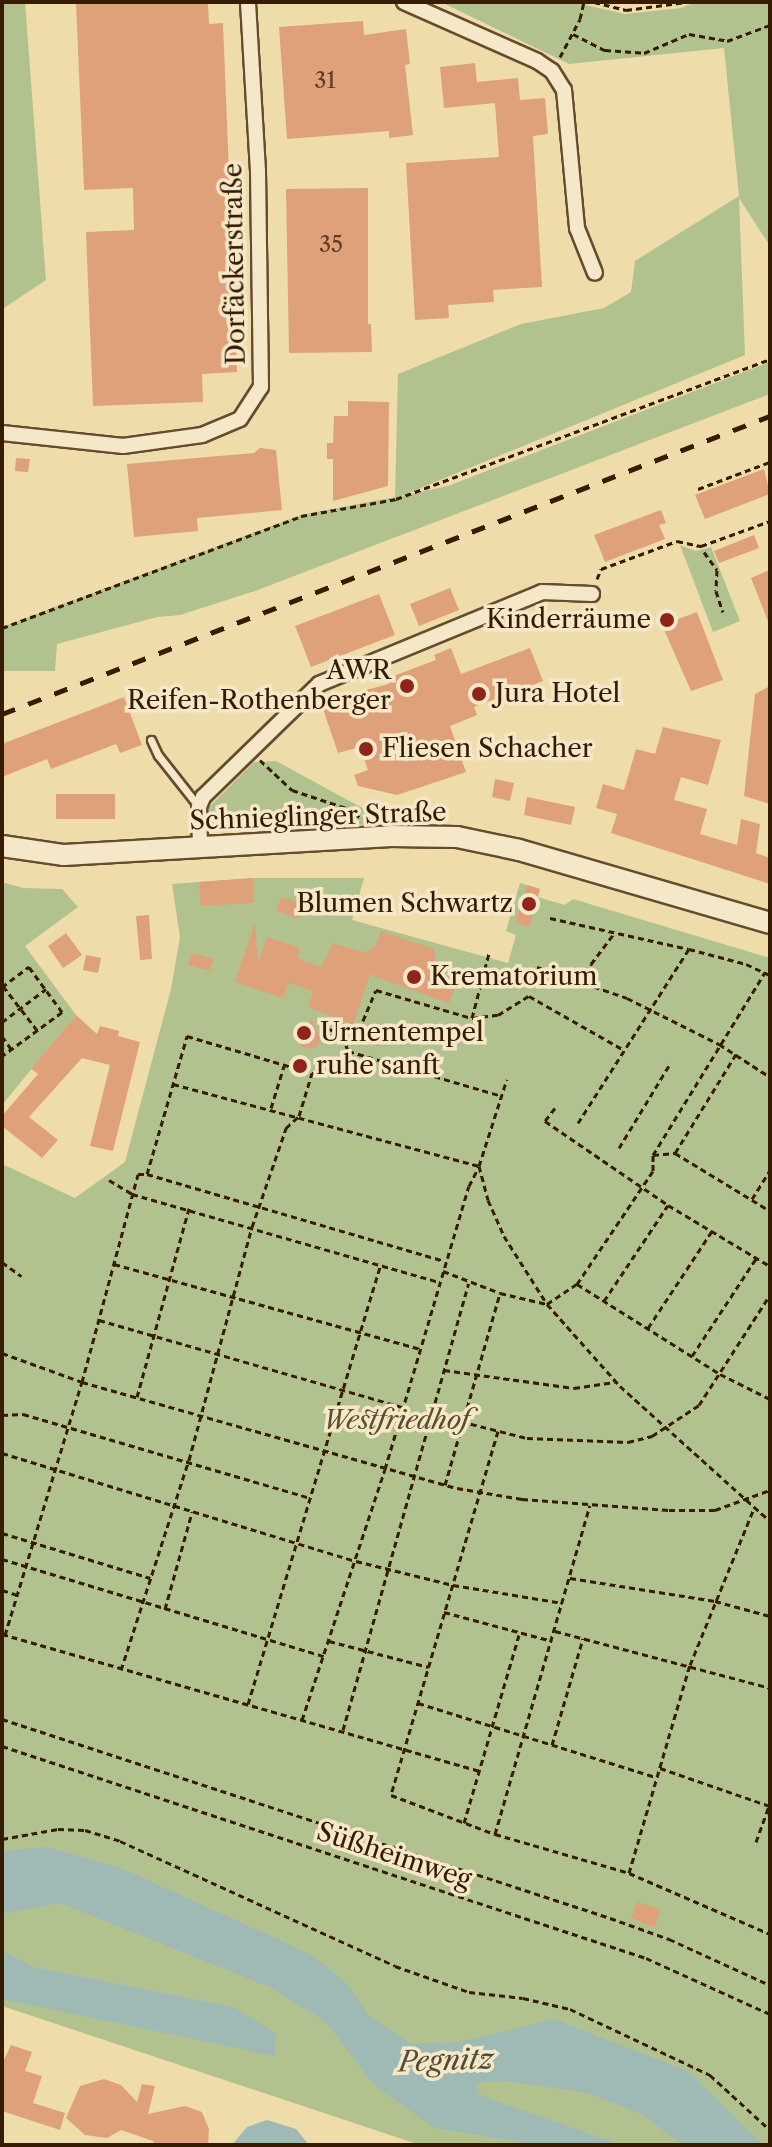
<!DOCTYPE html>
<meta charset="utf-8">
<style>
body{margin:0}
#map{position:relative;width:772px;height:2147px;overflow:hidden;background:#efdcab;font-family:"Libre Caslon Text",serif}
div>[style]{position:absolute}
.green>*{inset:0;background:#b2c28e}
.water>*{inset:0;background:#9fb9b5}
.building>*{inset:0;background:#dfa17a}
.path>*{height:3px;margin-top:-1.5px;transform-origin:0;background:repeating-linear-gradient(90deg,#361c03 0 6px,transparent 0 10px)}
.roads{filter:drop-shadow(2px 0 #644c2d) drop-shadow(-2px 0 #644c2d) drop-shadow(0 2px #644c2d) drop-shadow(0 -2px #644c2d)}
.service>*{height:7px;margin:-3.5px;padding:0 3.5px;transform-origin:3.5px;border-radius:3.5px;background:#f5e8c8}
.minor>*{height:14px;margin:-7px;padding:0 7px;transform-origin:7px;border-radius:7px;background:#f5e8c8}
.secondary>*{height:20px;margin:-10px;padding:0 10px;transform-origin:10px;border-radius:10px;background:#f5e8c8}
.rail>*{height:5px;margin-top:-2.5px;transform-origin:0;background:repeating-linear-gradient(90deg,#361c03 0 14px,transparent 0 28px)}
.dots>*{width:22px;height:22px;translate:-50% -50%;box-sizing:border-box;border:4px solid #f5e8c8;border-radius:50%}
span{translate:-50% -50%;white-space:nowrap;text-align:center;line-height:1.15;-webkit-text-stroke:7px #f5e8c8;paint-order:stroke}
.number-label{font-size:22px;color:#603d21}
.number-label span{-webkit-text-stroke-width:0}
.street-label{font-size:26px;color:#361c03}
.poi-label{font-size:26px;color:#361c03}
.right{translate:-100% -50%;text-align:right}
.left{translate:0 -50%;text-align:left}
.park-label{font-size:26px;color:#5b4e2d;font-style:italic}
.water-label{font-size:28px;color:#564b38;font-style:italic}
.frame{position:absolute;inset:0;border:4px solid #361c03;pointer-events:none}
</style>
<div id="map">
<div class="green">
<i style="clip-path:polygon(2px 2px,25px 2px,46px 280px,4px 308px,2px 316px)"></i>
<i style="clip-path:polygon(441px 2px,573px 2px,625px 14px,681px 8px,696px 2px,770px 2px,770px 246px,739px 198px,745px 355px,401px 496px,448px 486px,770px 362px,770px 394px,255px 591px,180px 615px,157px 617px,57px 644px,55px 671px,2px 671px,2px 627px,301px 515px,395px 497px,398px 374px,521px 324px,604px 308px,631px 292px,635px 261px,739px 196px,724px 48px,569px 64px)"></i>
<i style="clip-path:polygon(680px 545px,696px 551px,711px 547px,740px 621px,713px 632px)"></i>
<i style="clip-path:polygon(276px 761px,390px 823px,220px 832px,211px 822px,207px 809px,254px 762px)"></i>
<i style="clip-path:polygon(253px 878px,364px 878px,352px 920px,508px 963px,516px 935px,506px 931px,520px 883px,540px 889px,538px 897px,544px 899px,565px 905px,573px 899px,770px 958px,770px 2145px,420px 2145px,2px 2006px,2px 1164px,75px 1198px,125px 1162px,171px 989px,180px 937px,172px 884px)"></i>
<i style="clip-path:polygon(2px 882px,23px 888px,62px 889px,78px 907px,25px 946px,76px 1015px,2px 1105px)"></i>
</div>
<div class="water">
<i style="clip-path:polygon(47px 1847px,121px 1868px,312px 1955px,346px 1983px,369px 2016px,411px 2044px,459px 2042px,554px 2019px,689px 2072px,763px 2145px,683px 2145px,643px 2115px,589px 2093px,504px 2081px,477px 2083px,477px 2094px,621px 2145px,536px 2145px,435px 2128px,375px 2086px,325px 2021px,269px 1987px,60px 1903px,2px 1914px,2px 1851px)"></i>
<i style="clip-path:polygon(2px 1951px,34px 1967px,234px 2007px,276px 2034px,275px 2056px,2px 1999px)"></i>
<i style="clip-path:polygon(267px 2120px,296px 2129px,309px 2145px,232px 2145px,247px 2127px)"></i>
</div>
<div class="building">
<i style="clip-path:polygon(76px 2px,208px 2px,209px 24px,223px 23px,237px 372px,202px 374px,203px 402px,93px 406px,86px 232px,134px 230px,133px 188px,84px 190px)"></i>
<i style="clip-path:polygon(363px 21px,364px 35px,406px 29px,410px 64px,405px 65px,413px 135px,389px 138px,389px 131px,287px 139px,279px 27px)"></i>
<i style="clip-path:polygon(475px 63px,477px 82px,518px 78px,520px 100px,545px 98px,548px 134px,533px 136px,542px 287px,493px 290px,494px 302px,448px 305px,449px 318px,415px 320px,406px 163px,499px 157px,495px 103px,444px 108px,440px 67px)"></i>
<i style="clip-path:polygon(368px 188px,368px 324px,371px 324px,372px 352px,289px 353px,286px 189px)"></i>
<i style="clip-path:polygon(348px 401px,389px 402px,388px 486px,333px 501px,333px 459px,327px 459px,327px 443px,333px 443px,334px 416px,348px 416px)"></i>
<i style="clip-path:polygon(260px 448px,276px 450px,282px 510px,197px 518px,198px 531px,134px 537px,127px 464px,254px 453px)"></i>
<i style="clip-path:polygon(16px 458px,30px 459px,28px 472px,15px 471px)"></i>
<i style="clip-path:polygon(764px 469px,770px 494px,705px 519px,695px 495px)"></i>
<i style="clip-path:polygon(661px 510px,666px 523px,659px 525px,665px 539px,605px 562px,594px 535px)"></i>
<i style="clip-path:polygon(754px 535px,759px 548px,719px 563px,714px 551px)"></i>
<i style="clip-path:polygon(770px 570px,770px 624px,769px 624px,751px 578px)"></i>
<i style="clip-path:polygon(450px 588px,459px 610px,419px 626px,410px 604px)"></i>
<i style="clip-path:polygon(379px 594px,395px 635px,311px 667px,295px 626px)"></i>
<i style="clip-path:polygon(697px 612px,723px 680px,691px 691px,662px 625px)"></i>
<i style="clip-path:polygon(451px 648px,461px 674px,530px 648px,543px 681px,474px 707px,477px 715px,450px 726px,466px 772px,397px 795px,358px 786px,354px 775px,368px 770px,360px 747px,338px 753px,322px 706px,328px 704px,327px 700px,389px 684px,388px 678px,436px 660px,434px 655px)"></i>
<i style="clip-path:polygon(770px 686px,770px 804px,744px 796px,755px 694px)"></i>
<i style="clip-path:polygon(124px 697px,142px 745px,120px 753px,116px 744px,51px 769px,47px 759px,2px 777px,2px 744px)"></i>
<i style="clip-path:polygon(663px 727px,721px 740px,708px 785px,681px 777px,674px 800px,707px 809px,700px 834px,737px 845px,741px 819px,760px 824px,756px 853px,770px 858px,770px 884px,611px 833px,617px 814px,596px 808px,603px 784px,624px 790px,636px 749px,655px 754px)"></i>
<i style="clip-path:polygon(495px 779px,514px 783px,510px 801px,492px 797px)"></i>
<i style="clip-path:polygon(56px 794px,115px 794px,115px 819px,56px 819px)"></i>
<i style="clip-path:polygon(527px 797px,575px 807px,571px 825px,524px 815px)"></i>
<i style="clip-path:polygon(253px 878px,254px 903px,201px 906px,199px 882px)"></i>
<i style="clip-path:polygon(527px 885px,540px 889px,529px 927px,515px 923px)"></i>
<i style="clip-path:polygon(281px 897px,304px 904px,299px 919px,276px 911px)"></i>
<i style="clip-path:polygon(149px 915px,152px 959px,140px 960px,136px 916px)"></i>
<i style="clip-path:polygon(255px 922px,258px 964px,267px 937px,300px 948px,297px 958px,321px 967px,333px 943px,366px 953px,376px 945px,381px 931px,434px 949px,438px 973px,458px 979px,449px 1003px,370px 975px,353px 1025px,308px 1007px,313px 991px,288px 983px,283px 998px,235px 982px)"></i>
<i style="clip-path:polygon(66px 933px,82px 955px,63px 968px,48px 946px)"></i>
<i style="clip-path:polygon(191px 953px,214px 959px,210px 971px,188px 965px)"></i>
<i style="clip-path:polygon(86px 955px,101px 958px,98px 973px,83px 970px)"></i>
<i style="clip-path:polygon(76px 1015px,97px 1034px,100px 1026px,119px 1031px,118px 1036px,140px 1042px,113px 1151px,90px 1146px,110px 1065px,82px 1058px,29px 1117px,58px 1140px,42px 1158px,2px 1126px,2px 1116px,38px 1074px,31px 1069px)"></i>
<i style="clip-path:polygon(311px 1018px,320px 1037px,318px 1046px,310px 1049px,302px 1047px,293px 1028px,306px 1033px)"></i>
<i style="clip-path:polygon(375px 1025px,385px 1028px,388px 1038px,380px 1046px,370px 1043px,367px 1033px)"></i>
<i style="clip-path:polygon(637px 1902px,661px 1910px,655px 1927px,631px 1918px)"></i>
<i style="clip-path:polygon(11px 2045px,32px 2052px,25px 2071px,42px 2076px,33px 2103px,65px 2113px,60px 2130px,2px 2111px,2px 2064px)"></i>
<i style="clip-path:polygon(104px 2079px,121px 2085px,137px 2102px,142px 2084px,155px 2086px,148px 2114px,185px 2106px,202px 2112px,209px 2129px,208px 2145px,154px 2145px,153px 2141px,121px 2130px,107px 2138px,85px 2135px,66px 2118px,80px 2086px)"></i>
</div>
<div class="path">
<i style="left:594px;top:2px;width:33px;rotate:14deg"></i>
<i style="left:626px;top:10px;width:61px;rotate:-7.6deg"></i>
<i style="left:573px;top:34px;width:36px;rotate:27deg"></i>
<i style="left:605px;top:50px;width:39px;rotate:4deg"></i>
<i style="left:644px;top:53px;width:49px;rotate:-22.9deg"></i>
<i style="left:689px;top:34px;width:39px;rotate:10deg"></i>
<i style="left:727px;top:41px;width:46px;rotate:-20.4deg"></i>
<i style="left:560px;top:57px;width:43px;rotate:-62.2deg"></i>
<i style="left:580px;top:19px;width:17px;rotate:-77deg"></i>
<i style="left:698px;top:489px;width:77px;rotate:-20.6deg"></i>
<i style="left:704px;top:552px;width:22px;rotate:54deg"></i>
<i style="left:717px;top:570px;width:21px;rotate:93deg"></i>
<i style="left:716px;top:591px;width:22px;rotate:72deg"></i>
<i style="left:597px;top:579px;width:11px;rotate:-68deg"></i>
<i style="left:601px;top:569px;width:81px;rotate:-20.2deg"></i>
<i style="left:677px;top:541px;width:25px;rotate:12deg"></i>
<i style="left:701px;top:546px;width:73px;rotate:-19.9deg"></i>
<i style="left:2px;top:628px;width:319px;rotate:-20.5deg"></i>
<i style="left:301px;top:516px;width:97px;rotate:-10.1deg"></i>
<i style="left:396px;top:499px;width:399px;rotate:-20.5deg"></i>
<i style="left:260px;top:760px;width:44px;rotate:43.2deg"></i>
<i style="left:292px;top:790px;width:57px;rotate:18.4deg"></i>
<i style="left:346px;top:808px;width:20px;rotate:33deg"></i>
<i style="left:550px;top:918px;width:142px;rotate:12.6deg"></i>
<i style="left:537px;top:967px;width:95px;rotate:19deg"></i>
<i style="left:627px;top:998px;width:103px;rotate:26.6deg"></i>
<i style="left:719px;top:1044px;width:61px;rotate:32.9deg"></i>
<i style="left:589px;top:985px;width:21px;rotate:-85deg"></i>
<i style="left:591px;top:964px;width:38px;rotate:-53deg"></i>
<i style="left:3px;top:986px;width:56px;rotate:52.3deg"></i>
<i style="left:2px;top:987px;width:34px;rotate:-37deg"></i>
<i style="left:29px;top:967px;width:56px;rotate:53.7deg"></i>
<i style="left:62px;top:1012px;width:74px;rotate:143.7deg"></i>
<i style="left:472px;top:1018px;width:67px;rotate:-75.3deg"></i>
<i style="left:2px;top:1022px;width:55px;rotate:-36.9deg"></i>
<i style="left:2px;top:1036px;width:16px;rotate:55deg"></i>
<i style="left:348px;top:1051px;width:18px;rotate:-109deg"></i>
<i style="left:342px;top:1034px;width:17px;rotate:-159deg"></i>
<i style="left:326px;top:1028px;width:9px;rotate:-69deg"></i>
<i style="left:329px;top:1020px;width:32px;rotate:18deg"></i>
<i style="left:359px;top:1030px;width:43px;rotate:-67deg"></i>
<i style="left:376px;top:990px;width:100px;rotate:16.3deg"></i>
<i style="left:472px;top:1018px;width:26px;rotate:-7deg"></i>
<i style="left:498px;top:1015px;width:36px;rotate:-32deg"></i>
<i style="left:529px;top:996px;width:109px;rotate:29.6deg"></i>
<i style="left:736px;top:1054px;width:116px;rotate:121.6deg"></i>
<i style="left:675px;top:1153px;width:111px;rotate:31.4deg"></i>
<i style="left:173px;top:1084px;width:317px;rotate:15deg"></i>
<i style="left:479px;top:1166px;width:35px;rotate:75deg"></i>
<i style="left:488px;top:1200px;width:39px;rotate:66deg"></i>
<i style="left:504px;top:1236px;width:80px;rotate:57.7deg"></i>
<i style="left:547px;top:1304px;width:110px;rotate:48.3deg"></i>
<i style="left:620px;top:1386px;width:202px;rotate:42deg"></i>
<i style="left:271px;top:1108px;width:44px;rotate:-72.8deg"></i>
<i style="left:555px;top:1108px;width:16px;rotate:128deg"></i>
<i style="left:545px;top:1121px;width:149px;rotate:34.3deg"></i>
<i style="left:578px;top:1123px;width:206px;rotate:-57.5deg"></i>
<i style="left:689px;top:949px;width:59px;rotate:14.7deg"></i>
<i style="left:746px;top:964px;width:26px;rotate:25deg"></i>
<i style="left:619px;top:1148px;width:100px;rotate:-58.8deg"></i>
<i style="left:653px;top:1155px;width:22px;rotate:-5deg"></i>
<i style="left:147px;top:1174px;width:310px;rotate:16.3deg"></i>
<i style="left:109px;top:1180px;width:27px;rotate:31deg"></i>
<i style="left:132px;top:1194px;width:319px;rotate:16deg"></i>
<i style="left:752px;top:1199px;width:34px;rotate:-58deg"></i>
<i style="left:2px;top:1262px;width:24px;rotate:36deg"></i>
<i style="left:114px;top:1264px;width:319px;rotate:15.5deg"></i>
<i style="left:443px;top:1271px;width:61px;rotate:21.1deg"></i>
<i style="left:500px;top:1293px;width:48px;rotate:13.2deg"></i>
<i style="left:547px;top:1304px;width:36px;rotate:-34deg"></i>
<i style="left:577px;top:1284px;width:136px;rotate:-56.1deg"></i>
<i style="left:653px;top:1171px;width:16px;rotate:-90deg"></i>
<i style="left:653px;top:1155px;width:215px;rotate:-58.5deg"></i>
<i style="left:577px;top:1284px;width:169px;rotate:32.2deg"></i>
<i style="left:720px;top:1374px;width:56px;rotate:26.6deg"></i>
<i style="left:604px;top:1301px;width:115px;rotate:-56.3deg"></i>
<i style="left:668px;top:1205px;width:119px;rotate:30.9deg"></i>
<i style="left:99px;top:1320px;width:315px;rotate:16deg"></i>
<i style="left:648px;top:1328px;width:116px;rotate:-56.6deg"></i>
<i style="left:2px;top:1353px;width:85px;rotate:19.9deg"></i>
<i style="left:82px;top:1382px;width:390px;rotate:15.8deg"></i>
<i style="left:457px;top:1488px;width:66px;rotate:9.6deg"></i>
<i style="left:522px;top:1499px;width:147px;rotate:4.3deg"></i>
<i style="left:669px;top:1510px;width:46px"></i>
<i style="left:715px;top:1510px;width:59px;rotate:-20deg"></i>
<i style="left:692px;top:1356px;width:118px;rotate:-56.7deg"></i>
<i style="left:444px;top:1370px;width:131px;rotate:7.9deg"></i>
<i style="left:574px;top:1388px;width:41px;rotate:-8.3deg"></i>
<i style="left:137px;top:1397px;width:196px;rotate:-74.6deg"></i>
<i style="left:432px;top:1414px;width:98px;rotate:14.2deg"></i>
<i style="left:527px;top:1438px;width:101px;rotate:2.3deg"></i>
<i style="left:628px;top:1442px;width:25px;rotate:-14deg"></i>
<i style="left:652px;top:1436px;width:56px;rotate:-33.4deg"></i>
<i style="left:699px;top:1405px;width:131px;rotate:-57.2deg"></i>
<i style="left:2px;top:1415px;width:21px;rotate:-3deg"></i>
<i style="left:23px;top:1414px;width:299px;rotate:16.3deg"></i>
<i style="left:498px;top:1431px;width:379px;rotate:106.4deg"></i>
<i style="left:391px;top:1795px;width:111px;rotate:20.6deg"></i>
<i style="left:495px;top:1834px;width:140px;rotate:16.2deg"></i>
<i style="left:629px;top:1873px;width:154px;rotate:23.4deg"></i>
<i style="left:2px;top:1453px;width:370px;rotate:17deg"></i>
<i style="left:356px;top:1561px;width:100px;rotate:13.9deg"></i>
<i style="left:453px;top:1585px;width:111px;rotate:9.3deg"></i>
<i style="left:445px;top:1485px;width:200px;rotate:-74deg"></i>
<i style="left:2px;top:1533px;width:155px;rotate:16.9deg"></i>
<i style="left:2px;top:1559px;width:336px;rotate:16.8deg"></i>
<i style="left:570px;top:1578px;width:147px;rotate:9deg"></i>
<i style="left:715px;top:1601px;width:57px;rotate:15.3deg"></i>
<i style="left:2px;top:1590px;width:16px;rotate:18deg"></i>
<i style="left:165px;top:1609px;width:101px;rotate:-74.4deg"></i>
<i style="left:444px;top:1612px;width:112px;rotate:15deg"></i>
<i style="left:555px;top:1631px;width:222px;rotate:14.8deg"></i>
<i style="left:2px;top:1634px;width:497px;rotate:16deg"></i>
<i style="left:5px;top:1635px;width:264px;rotate:-73.1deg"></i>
<i style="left:82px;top:1382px;width:215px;rotate:-74.9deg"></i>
<i style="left:138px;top:1174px;width:9px"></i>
<i style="left:147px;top:1174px;width:144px;rotate:-73.8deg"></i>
<i style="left:187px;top:1036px;width:130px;rotate:16.5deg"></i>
<i style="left:312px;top:1073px;width:13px"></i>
<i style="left:325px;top:1073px;width:32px;rotate:-44deg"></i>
<i style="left:348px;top:1051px;width:160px;rotate:16.3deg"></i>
<i style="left:329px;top:1641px;width:103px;rotate:14.6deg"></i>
<i style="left:121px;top:1670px;width:221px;rotate:-72.1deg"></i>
<i style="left:189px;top:1460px;width:241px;rotate:-74.9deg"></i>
<i style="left:252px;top:1227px;width:105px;rotate:-71deg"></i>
<i style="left:286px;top:1128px;width:18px;rotate:-43deg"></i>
<i style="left:299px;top:1116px;width:45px;rotate:-73.2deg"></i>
<i style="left:418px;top:1703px;width:248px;rotate:17.3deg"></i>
<i style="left:248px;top:1704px;width:460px;rotate:-73.2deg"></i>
<i style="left:2px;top:1719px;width:640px;rotate:18.12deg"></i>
<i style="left:610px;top:1918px;width:63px;rotate:19.6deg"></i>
<i style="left:669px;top:1939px;width:111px;rotate:24.5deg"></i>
<i style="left:302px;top:1720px;width:264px;rotate:-71.7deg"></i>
<i style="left:385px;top:1469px;width:295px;rotate:-73.5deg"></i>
<i style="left:469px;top:1186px;width:22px;rotate:-63deg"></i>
<i style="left:479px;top:1166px;width:91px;rotate:-72.2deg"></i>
<i style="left:343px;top:1730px;width:464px;rotate:-74.3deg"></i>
<i style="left:552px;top:1745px;width:111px;rotate:-73.8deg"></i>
<i style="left:2px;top:1746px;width:678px;rotate:18.22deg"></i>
<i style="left:646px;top:1958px;width:136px;rotate:24.3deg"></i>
<i style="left:660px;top:1768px;width:116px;rotate:19.1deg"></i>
<i style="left:464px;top:1823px;width:199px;rotate:-73.7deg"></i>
<i style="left:495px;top:1834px;width:342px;rotate:-73.9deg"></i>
<i style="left:2px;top:1839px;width:57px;rotate:-10.1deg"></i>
<i style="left:58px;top:1829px;width:27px;rotate:2deg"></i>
<i style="left:85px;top:1830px;width:37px;rotate:17deg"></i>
<i style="left:120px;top:1841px;width:302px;rotate:24.4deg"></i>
<i style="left:395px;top:1966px;width:78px;rotate:19.4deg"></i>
<i style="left:469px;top:1992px;width:54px;rotate:6.3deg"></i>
<i style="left:523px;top:1998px;width:48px;rotate:13.2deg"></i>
<i style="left:570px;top:2009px;width:155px;rotate:25.2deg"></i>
<i style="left:710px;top:2075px;width:81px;rotate:42.5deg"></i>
<i style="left:756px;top:1842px;width:41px;rotate:-70.3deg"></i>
<i style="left:629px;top:1873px;width:217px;rotate:-73.7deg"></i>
<i style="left:690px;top:1665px;width:170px;rotate:-67.8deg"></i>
</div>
<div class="roads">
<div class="service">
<i style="left:151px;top:740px;width:17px;rotate:65deg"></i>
<i style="left:158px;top:755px;width:66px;rotate:51.7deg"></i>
</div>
<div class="minor">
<i style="left:404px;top:2px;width:145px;rotate:23.9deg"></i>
<i style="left:537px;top:61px;width:18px;rotate:34deg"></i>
<i style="left:552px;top:71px;width:22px;rotate:58deg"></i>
<i style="left:564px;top:90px;width:139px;rotate:84.6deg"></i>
<i style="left:577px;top:228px;width:48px;rotate:68.2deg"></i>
<i style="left:2px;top:433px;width:122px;rotate:6.1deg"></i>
<i style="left:123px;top:446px;width:80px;rotate:-7.9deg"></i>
<i style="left:202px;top:435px;width:41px;rotate:-22.8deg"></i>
<i style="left:240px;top:419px;width:38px;rotate:-57deg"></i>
<i style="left:261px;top:387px;width:216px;rotate:-90.8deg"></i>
<i style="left:258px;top:171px;width:169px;rotate:-93.4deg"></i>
<i style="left:200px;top:847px;width:40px;rotate:-91.4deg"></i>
<i style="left:199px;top:807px;width:11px;rotate:-68deg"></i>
<i style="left:203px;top:797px;width:162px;rotate:-44.2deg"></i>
<i style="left:319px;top:684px;width:241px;rotate:-22.4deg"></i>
<i style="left:542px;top:592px;width:50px;rotate:2.3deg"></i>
</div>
<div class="secondary">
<i style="left:2px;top:846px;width:63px;rotate:8.3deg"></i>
<i style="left:64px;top:855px;width:328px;rotate:-3.3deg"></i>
<i style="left:391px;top:836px;width:66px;rotate:0.9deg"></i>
<i style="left:457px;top:837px;width:63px;rotate:11.8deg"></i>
<i style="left:519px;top:850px;width:261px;rotate:16.2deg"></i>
</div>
</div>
<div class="rail">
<i style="left:2px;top:714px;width:824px;rotate:-21.21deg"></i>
</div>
<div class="dots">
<i style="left:667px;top:620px;background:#8f2418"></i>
<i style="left:407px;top:686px;background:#8f2418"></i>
<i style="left:479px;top:694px;background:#8f2418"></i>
<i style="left:366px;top:749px;background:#8f2418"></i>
<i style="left:529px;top:904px;background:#8f2418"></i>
<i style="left:414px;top:977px;background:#8f2418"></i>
<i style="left:304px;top:1033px;background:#8f2418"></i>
<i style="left:300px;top:1066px;background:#8f2418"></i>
</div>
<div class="number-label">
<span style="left:325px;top:81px">31</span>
<span style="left:331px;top:245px">35</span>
</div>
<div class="street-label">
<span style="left:235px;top:264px;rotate:-91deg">Dorfäckerstraße</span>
<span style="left:318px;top:817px;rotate:-2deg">Schnieglinger Straße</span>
<span style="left:394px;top:1856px;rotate:18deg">Süßheimweg</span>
</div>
<div class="poi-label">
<span class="right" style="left:651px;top:620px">Kinderräume</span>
<span class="right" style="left:391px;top:686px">AWR<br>Reifen-Rothenberger</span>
<span class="left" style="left:495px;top:694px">Jura Hotel</span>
<span class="left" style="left:382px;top:749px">Fliesen Schacher</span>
<span class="right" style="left:513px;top:904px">Blumen Schwartz</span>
<span class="left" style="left:430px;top:977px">Krematorium</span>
<span class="left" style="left:320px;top:1033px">Urnentempel</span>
<span class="left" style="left:316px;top:1066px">ruhe sanft</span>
</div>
<div class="park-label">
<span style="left:396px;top:1421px">Westfriedhof</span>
</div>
<div class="water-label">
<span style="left:446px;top:2060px;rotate:-2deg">Pegnitz</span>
</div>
<div class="frame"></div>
</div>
